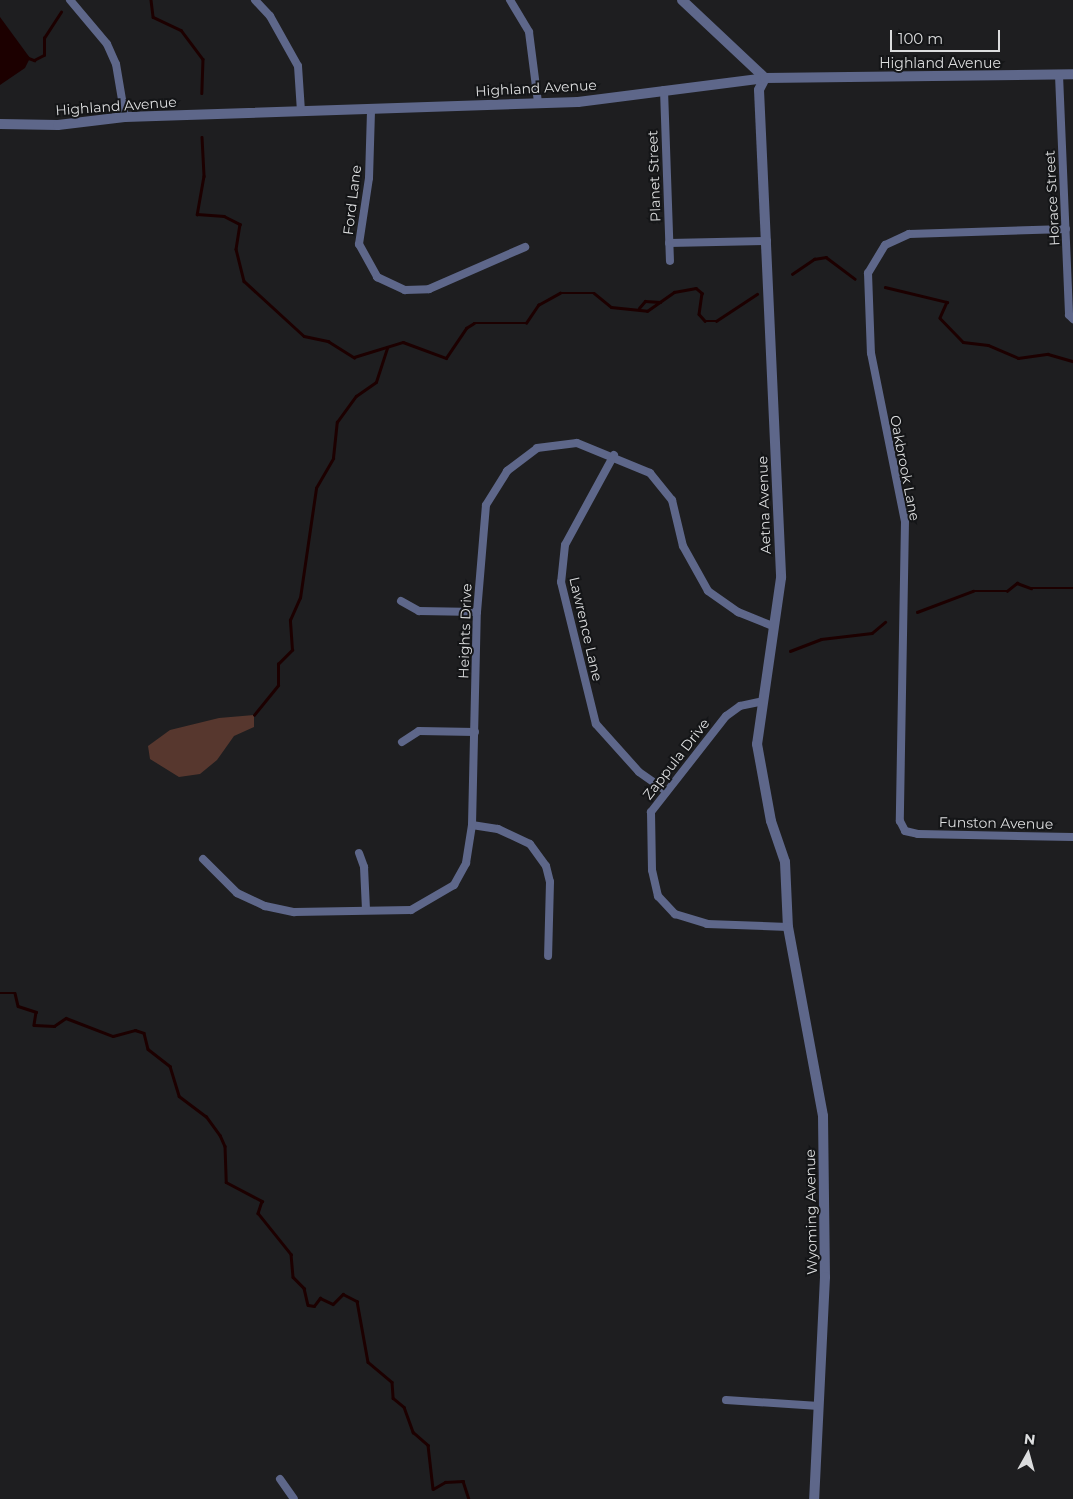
<!DOCTYPE html>
<style>
body{margin:0}
#map{position:relative;width:1073px;height:1499px;overflow:hidden;background:#1e1e20;font-family:Montserrat,sans-serif}
div>[style]{position:absolute}
.green>*{inset:0;background:#57372e}
.water>*{inset:0;background:#1c0000}
.stream>*{height:2.5px;margin:-1.25px;padding:0 1.25px;transform-origin:1.25px;border-radius:1.25px;background:#1c0000}
.minor>*{height:8px;margin:-4px;padding:0 4px;transform-origin:4px;border-radius:4px;background:#5e678a}
.tertiary>*{height:10px;margin:-5px;padding:0 5px;transform-origin:5px;border-radius:5px;background:#5e678a}
span{translate:-50% -50%;white-space:nowrap;text-align:center;line-height:1.15;-webkit-text-stroke:4px #141517;paint-order:stroke}
.street-label{font-size:14px;color:#dcddde}
.north{position:absolute;left:1003px;top:1429px;width:50px;height:50px;-webkit-text-stroke:4px #141517;paint-order:stroke;rotate:7deg;font-size:14px;font-weight:700;line-height:20px;text-align:center;color:#dcddde}
.north::after{content:'';display:block;margin:auto;width:18px;height:22px;background:#dcddde;clip-path:polygon(50% 0,100% 100%,50% 72%,0 100%)}
.scale{position:absolute;left:890px;top:30px;width:110px;height:22px;box-sizing:border-box;border:2px solid #dcddde;border-top:0;padding-left:6px;font-size:15px;line-height:18px;white-space:nowrap;color:#dcddde;-webkit-text-stroke:4px #141517;paint-order:stroke}
</style>
<div id="map">
<div class="green">
<i style="clip-path:polygon(254px 715px,254px 727px,234px 736px,217px 760px,200px 774px,179px 777px,150px 759px,148px 746px,170px 730px,219px 718px)"></i>
</div>
<div class="water">
<i style="clip-path:polygon(0 17px,30px 58px,25px 68px,0 85px)"></i>
</div>
<div class="stream">
<i style="left:151px;top:0;width:17px;rotate:83deg"></i>
<i style="left:153px;top:17px;width:31px;rotate:25deg"></i>
<i style="left:181px;top:30px;width:36px;rotate:53deg"></i>
<i style="left:203px;top:59px;width:34px;rotate:92deg"></i>
<i style="left:26px;top:57px;width:9px;rotate:21deg"></i>
<i style="left:34px;top:60px;width:11px;rotate:-27deg"></i>
<i style="left:44px;top:55px;width:17px;rotate:-90deg"></i>
<i style="left:44px;top:38px;width:31px;rotate:-57deg"></i>
<i style="left:202px;top:137px;width:39px;rotate:87deg"></i>
<i style="left:204px;top:176px;width:39px;rotate:100deg"></i>
<i style="left:197px;top:214px;width:27px;rotate:4deg"></i>
<i style="left:224px;top:216px;width:18px;rotate:27deg"></i>
<i style="left:240px;top:224px;width:25px;rotate:99deg"></i>
<i style="left:236px;top:249px;width:33px;rotate:76deg"></i>
<i style="left:244px;top:281px;width:81px;rotate:42.5deg"></i>
<i style="left:304px;top:336px;width:25px;rotate:12deg"></i>
<i style="left:328px;top:341px;width:31px;rotate:32deg"></i>
<i style="left:354px;top:357px;width:51px;rotate:-17deg"></i>
<i style="left:403px;top:342px;width:46px;rotate:20.4deg"></i>
<i style="left:446px;top:358px;width:36px;rotate:-56deg"></i>
<i style="left:466px;top:328px;width:9px;rotate:-32deg"></i>
<i style="left:474px;top:323px;width:52px"></i>
<i style="left:526px;top:323px;width:22px;rotate:-56deg"></i>
<i style="left:538px;top:305px;width:25px;rotate:-29deg"></i>
<i style="left:560px;top:293px;width:34px"></i>
<i style="left:594px;top:293px;width:22px;rotate:39deg"></i>
<i style="left:611px;top:307px;width:36px;rotate:6deg"></i>
<i style="left:647px;top:311px;width:33px;rotate:-35deg"></i>
<i style="left:674px;top:292px;width:22px;rotate:-10deg"></i>
<i style="left:696px;top:288px;width:8px;rotate:40deg"></i>
<i style="left:702px;top:293px;width:21px;rotate:98deg"></i>
<i style="left:699px;top:314px;width:9px;rotate:49deg"></i>
<i style="left:705px;top:321px;width:11px"></i>
<i style="left:716px;top:321px;width:49px;rotate:-33.4deg"></i>
<i style="left:792px;top:274px;width:27px;rotate:-34deg"></i>
<i style="left:814px;top:259px;width:12px;rotate:-9deg"></i>
<i style="left:826px;top:257px;width:36px;rotate:37deg"></i>
<i style="left:885px;top:287px;width:64px;rotate:13.6deg"></i>
<i style="left:947px;top:302px;width:17px;rotate:114deg"></i>
<i style="left:940px;top:318px;width:33px;rotate:46deg"></i>
<i style="left:963px;top:342px;width:25px;rotate:7deg"></i>
<i style="left:988px;top:345px;width:33px;rotate:23deg"></i>
<i style="left:1018px;top:358px;width:30px;rotate:-8deg"></i>
<i style="left:1048px;top:354px;width:26px;rotate:16deg"></i>
<i style="left:639px;top:308px;width:9px;rotate:-49deg"></i>
<i style="left:645px;top:301px;width:15px;rotate:4deg"></i>
<i style="left:917px;top:612px;width:60px;rotate:-20.6deg"></i>
<i style="left:973px;top:591px;width:34px"></i>
<i style="left:1007px;top:591px;width:13px;rotate:-39deg"></i>
<i style="left:1017px;top:583px;width:15px;rotate:20deg"></i>
<i style="left:1031px;top:588px;width:42px"></i>
<i style="left:790px;top:651px;width:33px;rotate:-21deg"></i>
<i style="left:821px;top:639px;width:51px;rotate:-6.7deg"></i>
<i style="left:872px;top:633px;width:17px;rotate:-40deg"></i>
<i style="left:254px;top:715px;width:38px;rotate:-51deg"></i>
<i style="left:278px;top:685px;width:21px;rotate:-90deg"></i>
<i style="left:278px;top:664px;width:20px;rotate:-45deg"></i>
<i style="left:292px;top:650px;width:30px;rotate:-94deg"></i>
<i style="left:290px;top:620px;width:24px;rotate:-66deg"></i>
<i style="left:300px;top:598px;width:111px;rotate:-81.7deg"></i>
<i style="left:316px;top:488px;width:34px;rotate:-60deg"></i>
<i style="left:333px;top:458px;width:36px;rotate:-84deg"></i>
<i style="left:337px;top:422px;width:32px;rotate:-54deg"></i>
<i style="left:356px;top:396px;width:24px;rotate:-35deg"></i>
<i style="left:376px;top:382px;width:36px;rotate:-72deg"></i>
<i style="left:0;top:993px;width:15px"></i>
<i style="left:15px;top:993px;width:13px;rotate:77deg"></i>
<i style="left:18px;top:1006px;width:19px;rotate:18deg"></i>
<i style="left:36px;top:1012px;width:13px;rotate:99deg"></i>
<i style="left:34px;top:1025px;width:20px;rotate:3deg"></i>
<i style="left:54px;top:1026px;width:14px;rotate:-34deg"></i>
<i style="left:66px;top:1018px;width:50px;rotate:21deg"></i>
<i style="left:113px;top:1036px;width:23px;rotate:-15deg"></i>
<i style="left:135px;top:1030px;width:9px;rotate:18deg"></i>
<i style="left:144px;top:1033px;width:16px;rotate:76deg"></i>
<i style="left:148px;top:1049px;width:28px;rotate:38deg"></i>
<i style="left:170px;top:1066px;width:31px;rotate:73deg"></i>
<i style="left:179px;top:1096px;width:34px;rotate:37deg"></i>
<i style="left:206px;top:1116px;width:24px;rotate:54deg"></i>
<i style="left:220px;top:1135px;width:12px;rotate:66deg"></i>
<i style="left:225px;top:1146px;width:36px;rotate:88deg"></i>
<i style="left:226px;top:1182px;width:41px;rotate:27.8deg"></i>
<i style="left:262px;top:1201px;width:13px;rotate:108deg"></i>
<i style="left:258px;top:1213px;width:53px;rotate:51.2deg"></i>
<i style="left:291px;top:1254px;width:23px;rotate:85deg"></i>
<i style="left:293px;top:1277px;width:16px;rotate:45deg"></i>
<i style="left:304px;top:1288px;width:17px;rotate:77deg"></i>
<i style="left:308px;top:1305px;width:6px;rotate:9deg"></i>
<i style="left:314px;top:1306px;width:10px;rotate:-53deg"></i>
<i style="left:320px;top:1298px;width:14px;rotate:25deg"></i>
<i style="left:333px;top:1304px;width:14px;rotate:-45deg"></i>
<i style="left:343px;top:1294px;width:16px;rotate:27deg"></i>
<i style="left:357px;top:1301px;width:62px;rotate:79.8deg"></i>
<i style="left:368px;top:1362px;width:31px;rotate:40deg"></i>
<i style="left:392px;top:1382px;width:16px;rotate:86deg"></i>
<i style="left:393px;top:1398px;width:14px;rotate:39deg"></i>
<i style="left:404px;top:1407px;width:27px;rotate:70deg"></i>
<i style="left:413px;top:1432px;width:20px;rotate:41deg"></i>
<i style="left:428px;top:1445px;width:44px;rotate:83.5deg"></i>
<i style="left:433px;top:1489px;width:14px;rotate:-30deg"></i>
<i style="left:445px;top:1482px;width:18px;rotate:-3deg"></i>
<i style="left:463px;top:1481px;width:19px;rotate:72deg"></i>
</div>
<div class="minor">
<i style="left:70px;top:0;width:57px;rotate:49.9deg"></i>
<i style="left:107px;top:44px;width:22px;rotate:66deg"></i>
<i style="left:116px;top:64px;width:54px;rotate:80.4deg"></i>
<i style="left:255px;top:0;width:22px;rotate:47deg"></i>
<i style="left:270px;top:16px;width:57px;rotate:60.8deg"></i>
<i style="left:298px;top:66px;width:45px;rotate:86.2deg"></i>
<i style="left:510px;top:0;width:37px;rotate:59deg"></i>
<i style="left:529px;top:32px;width:71px;rotate:82.7deg"></i>
<i style="left:1059px;top:75px;width:240px;rotate:87.6deg"></i>
<i style="left:1069px;top:315px;width:6px;rotate:45deg"></i>
<i style="left:664px;top:90px;width:171px;rotate:88deg"></i>
<i style="left:371px;top:111px;width:67px;rotate:91.7deg"></i>
<i style="left:369px;top:178px;width:67px;rotate:98.6deg"></i>
<i style="left:359px;top:244px;width:38px;rotate:61deg"></i>
<i style="left:377px;top:277px;width:31px;rotate:25deg"></i>
<i style="left:405px;top:290px;width:24px;rotate:-2deg"></i>
<i style="left:429px;top:289px;width:105px;rotate:-23.6deg"></i>
<i style="left:1066px;top:229px;width:157px;rotate:178.2deg"></i>
<i style="left:909px;top:234px;width:26px;rotate:155deg"></i>
<i style="left:885px;top:245px;width:33px;rotate:121deg"></i>
<i style="left:868px;top:273px;width:80px;rotate:87.9deg"></i>
<i style="left:871px;top:353px;width:171px;rotate:78.6deg"></i>
<i style="left:905px;top:521px;width:300px;rotate:91deg"></i>
<i style="left:900px;top:821px;width:11px;rotate:63deg"></i>
<i style="left:905px;top:831px;width:13px;rotate:13deg"></i>
<i style="left:918px;top:834px;width:155px;rotate:1.1deg"></i>
<i style="left:669px;top:243px;width:98px;rotate:-1.2deg"></i>
<i style="left:614px;top:455px;width:102px;rotate:118.6deg"></i>
<i style="left:565px;top:545px;width:37px;rotate:96deg"></i>
<i style="left:561px;top:582px;width:146px;rotate:76.2deg"></i>
<i style="left:596px;top:724px;width:64px;rotate:48.1deg"></i>
<i style="left:639px;top:772px;width:32px;rotate:35deg"></i>
<i style="left:401px;top:601px;width:21px;rotate:29deg"></i>
<i style="left:419px;top:611px;width:58px;rotate:1deg"></i>
<i style="left:759px;top:702px;width:19px;rotate:168deg"></i>
<i style="left:740px;top:706px;width:17px;rotate:144deg"></i>
<i style="left:726px;top:716px;width:122px;rotate:128deg"></i>
<i style="left:651px;top:812px;width:58px;rotate:89deg"></i>
<i style="left:652px;top:870px;width:27px;rotate:77deg"></i>
<i style="left:658px;top:896px;width:25px;rotate:47deg"></i>
<i style="left:675px;top:914px;width:34px;rotate:17deg"></i>
<i style="left:707px;top:924px;width:81px;rotate:2.1deg"></i>
<i style="left:402px;top:742px;width:20px;rotate:-33deg"></i>
<i style="left:419px;top:731px;width:56px;rotate:1deg"></i>
<i style="left:472px;top:825px;width:26px;rotate:9deg"></i>
<i style="left:498px;top:829px;width:35px;rotate:25deg"></i>
<i style="left:530px;top:844px;width:27px;rotate:54deg"></i>
<i style="left:546px;top:866px;width:16px;rotate:76deg"></i>
<i style="left:550px;top:882px;width:74px;rotate:91.5deg"></i>
<i style="left:359px;top:853px;width:15px;rotate:70deg"></i>
<i style="left:364px;top:867px;width:42px;rotate:87.3deg"></i>
<i style="left:203px;top:859px;width:48px;rotate:45deg"></i>
<i style="left:237px;top:893px;width:31px;rotate:25deg"></i>
<i style="left:265px;top:906px;width:30px;rotate:12deg"></i>
<i style="left:294px;top:912px;width:117px;rotate:-1deg"></i>
<i style="left:411px;top:910px;width:50px;rotate:-30.2deg"></i>
<i style="left:454px;top:885px;width:25px;rotate:-61deg"></i>
<i style="left:466px;top:863px;width:38px;rotate:-81deg"></i>
<i style="left:472px;top:825px;width:213px;rotate:-88.7deg"></i>
<i style="left:477px;top:612px;width:107px;rotate:-85.2deg"></i>
<i style="left:486px;top:505px;width:40px;rotate:-58deg"></i>
<i style="left:507px;top:471px;width:38px;rotate:-37deg"></i>
<i style="left:537px;top:448px;width:40px;rotate:-7.1deg"></i>
<i style="left:577px;top:443px;width:79px;rotate:22.3deg"></i>
<i style="left:650px;top:473px;width:35px;rotate:51deg"></i>
<i style="left:672px;top:500px;width:47px;rotate:76.6deg"></i>
<i style="left:683px;top:546px;width:51px;rotate:60.9deg"></i>
<i style="left:708px;top:591px;width:37px;rotate:35deg"></i>
<i style="left:738px;top:612px;width:38px;rotate:22deg"></i>
<i style="left:726px;top:1400px;width:93px;rotate:3.7deg"></i>
<i style="left:280px;top:1479px;width:24px;rotate:55deg"></i>
</div>
<div class="tertiary">
<i style="left:682px;top:0;width:114px;rotate:43.2deg"></i>
<i style="left:765px;top:78px;width:13px;rotate:117deg"></i>
<i style="left:759px;top:90px;width:488px;rotate:87.4deg"></i>
<i style="left:781px;top:578px;width:168px;rotate:98.2deg"></i>
<i style="left:757px;top:744px;width:78px;rotate:79.7deg"></i>
<i style="left:771px;top:821px;width:43px;rotate:71.1deg"></i>
<i style="left:785px;top:862px;width:65px;rotate:87.4deg"></i>
<i style="left:788px;top:927px;width:192px;rotate:79.5deg"></i>
<i style="left:823px;top:1116px;width:161px;rotate:89.3deg"></i>
<i style="left:825px;top:1277px;width:222px;rotate:92.8deg"></i>
<i style="left:0;top:124px;width:58px;rotate:1deg"></i>
<i style="left:58px;top:125px;width:67px;rotate:-6.8deg"></i>
<i style="left:125px;top:117px;width:453px;rotate:-1.9deg"></i>
<i style="left:578px;top:102px;width:189px;rotate:-7.3deg"></i>
<i style="left:765px;top:78px;width:308px;rotate:-0.7deg"></i>
</div>
<div class="street-label">
<span style="left:940px;top:63px">Highland Avenue</span>
<span style="left:536px;top:88px;rotate:-3deg">Highland Avenue</span>
<span style="left:116px;top:106px;rotate:-4deg">Highland Avenue</span>
<span style="left:654px;top:176px;rotate:-92deg">Planet Street</span>
<span style="left:1052px;top:198px;rotate:-93deg">Horace Street</span>
<span style="left:352px;top:200px;rotate:-83deg">Ford Lane</span>
<span style="left:905px;top:468px;rotate:79deg">Oakbrook Lane</span>
<span style="left:764px;top:505px;rotate:-92deg">Aetna Avenue</span>
<span style="left:586px;top:629px;rotate:77deg">Lawrence Lane</span>
<span style="left:465px;top:631px;rotate:-88deg">Heights Drive</span>
<span style="left:676px;top:759px;rotate:-52deg">Zappula Drive</span>
<span style="left:996px;top:823px;rotate:1deg">Funston Avenue</span>
<span style="left:811px;top:1212px;rotate:-91deg">Wyoming Avenue</span>
</div>
<div class="north">N</div>
<div class="scale">100 m</div>
</div>
